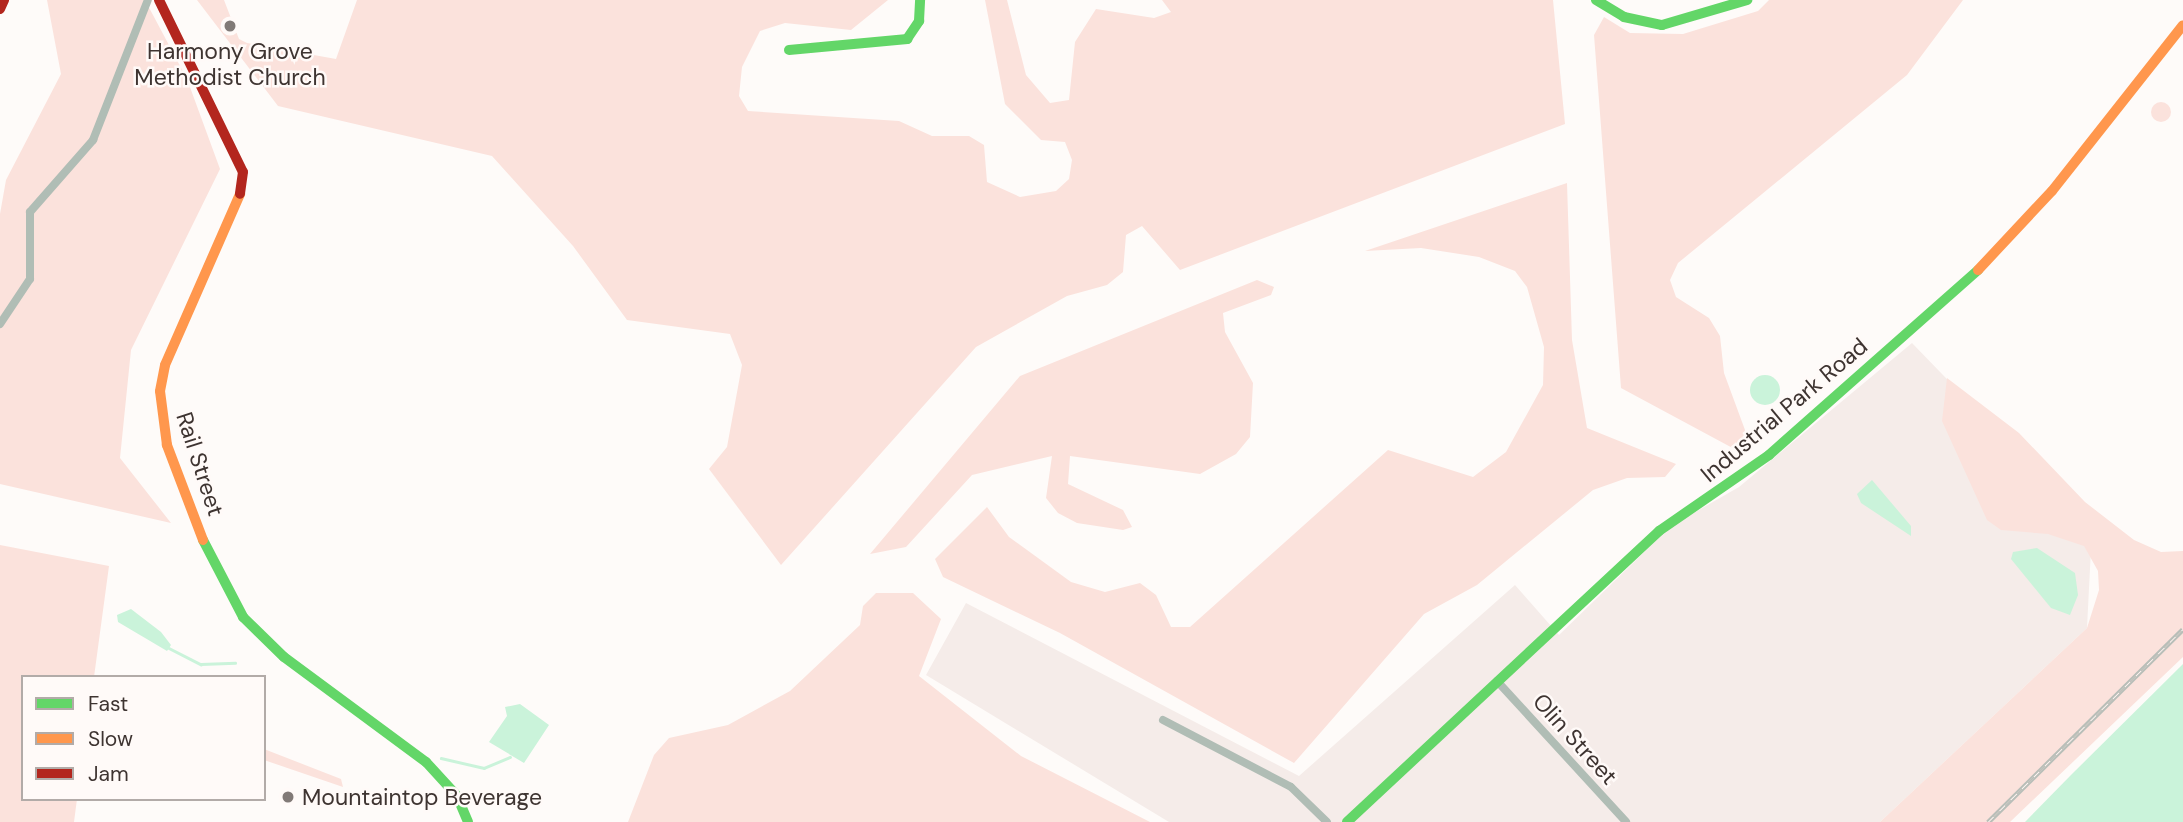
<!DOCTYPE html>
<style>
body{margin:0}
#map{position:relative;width:2183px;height:822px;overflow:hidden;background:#fefbf9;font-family:"DM Sans",sans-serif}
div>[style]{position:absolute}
.built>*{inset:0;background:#f5ece9}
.green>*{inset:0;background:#fbe2dc}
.round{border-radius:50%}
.water>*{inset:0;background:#caf3da}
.stream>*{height:2.5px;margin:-1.25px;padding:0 1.25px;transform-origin:1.25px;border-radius:1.25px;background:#caf3da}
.street>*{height:8px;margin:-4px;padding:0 4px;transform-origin:4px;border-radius:4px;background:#b0bdb5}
.fast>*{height:10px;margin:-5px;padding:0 5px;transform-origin:5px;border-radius:5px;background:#63d668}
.slow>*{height:10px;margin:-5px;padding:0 5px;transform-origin:5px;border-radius:5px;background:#ff974d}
.jam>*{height:10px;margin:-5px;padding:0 5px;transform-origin:5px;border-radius:5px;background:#b3261e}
.rail>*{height:5px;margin-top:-2.5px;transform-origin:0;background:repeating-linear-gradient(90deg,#fffaf8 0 8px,#b8beb8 0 16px);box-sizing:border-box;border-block:2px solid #b8beb8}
.dots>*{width:19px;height:19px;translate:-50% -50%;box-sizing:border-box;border:4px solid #fffaf8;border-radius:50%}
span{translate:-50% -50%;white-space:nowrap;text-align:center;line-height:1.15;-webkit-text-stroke:5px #fffaf8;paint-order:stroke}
.poi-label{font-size:23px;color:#3e3431}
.left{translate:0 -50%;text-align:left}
.street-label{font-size:23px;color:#3e3431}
.legend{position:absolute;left:21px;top:675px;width:245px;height:126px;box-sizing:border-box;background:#fffaf8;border:2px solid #b2aba8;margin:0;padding:9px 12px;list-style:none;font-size:21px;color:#3e3431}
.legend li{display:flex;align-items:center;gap:14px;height:35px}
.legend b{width:35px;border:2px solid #b2aba8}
</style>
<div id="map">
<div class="built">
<i style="clip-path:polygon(1912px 343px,2092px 529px,2087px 628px,1880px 822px,1169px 822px,926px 675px,966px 603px,1299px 776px,1515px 585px,1559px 635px,1671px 526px,1739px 487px)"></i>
</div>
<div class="green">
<i style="clip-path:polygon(47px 0,145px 0,187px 79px,220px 169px,131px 350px,120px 458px,171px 523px,0 484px,0 214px,6px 180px,61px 74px)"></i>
<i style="clip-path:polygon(197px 0,224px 0,239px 39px,247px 43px,336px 59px,357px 0,888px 0,851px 30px,785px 23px,760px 31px,742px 67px,739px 96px,748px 111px,899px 121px,932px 136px,969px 136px,984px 145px,987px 182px,1020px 197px,1056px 191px,1069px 179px,1072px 160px,1065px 142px,1041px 140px,1005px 104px,985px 0,1007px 0,1026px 75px,1050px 103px,1069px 100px,1075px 42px,1096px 9px,1154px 18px,1171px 12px,1162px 0,1553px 0,1565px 124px,1180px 270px,1142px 226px,1126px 235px,1123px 272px,1107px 285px,1067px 296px,976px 347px,781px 565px,709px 469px,727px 447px,742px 365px,730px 334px,627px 320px,573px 246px,492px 156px,278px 106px)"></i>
<i style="clip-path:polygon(1769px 0,1963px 0,1907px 75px,1678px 263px,1670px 280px,1676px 297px,1709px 318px,1720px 336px,1724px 373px,1745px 430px,1740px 452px,1621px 388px,1594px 35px,1604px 17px,1630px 33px,1683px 34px,1758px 11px)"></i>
<i class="round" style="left:2151px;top:102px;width:20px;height:20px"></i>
<i style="clip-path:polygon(1567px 183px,1572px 340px,1587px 428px,1676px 464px,1665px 477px,1627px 478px,1593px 490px,1477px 585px,1424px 614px,1294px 763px,1060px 633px,943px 577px,935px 559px,987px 507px,1009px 537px,1071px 582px,1105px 592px,1140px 583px,1156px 595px,1171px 627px,1190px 627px,1388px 450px,1473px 477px,1506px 452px,1543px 385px,1544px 347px,1527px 287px,1515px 271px,1479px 257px,1421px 248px,1365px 251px)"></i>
<i style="clip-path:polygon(1257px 280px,1274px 287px,1271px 295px,1223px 313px,1225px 332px,1253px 383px,1250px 437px,1236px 454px,1200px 474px,1070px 456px,1068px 484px,1123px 510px,1132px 527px,1123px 530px,1077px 523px,1058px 513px,1046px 498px,1052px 456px,972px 475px,906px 547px,870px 554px,1020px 376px)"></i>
<i style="clip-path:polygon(1947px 378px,2019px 433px,2085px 502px,2134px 540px,2161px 552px,2183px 551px,2183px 657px,2010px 822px,1880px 822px,2087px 628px,2099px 590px,2098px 571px,2084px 546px,2048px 534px,2001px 530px,1987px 520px,1942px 421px)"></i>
<i style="clip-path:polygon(0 545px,109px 566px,94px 677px,23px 677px,23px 799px,77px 799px,74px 822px,0 822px)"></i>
<i style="clip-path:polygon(876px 593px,913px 593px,941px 619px,919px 676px,1021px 756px,1150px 822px,628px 822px,654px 755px,669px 738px,728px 725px,790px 691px,860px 625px,863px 606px)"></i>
<i style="clip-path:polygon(264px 749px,341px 779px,343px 787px,264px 760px)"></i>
</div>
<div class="water">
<i class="round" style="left:1750px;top:375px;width:30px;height:30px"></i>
<i style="clip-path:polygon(1872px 480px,1911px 526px,1911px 536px,1861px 503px,1857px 494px)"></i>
<i style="clip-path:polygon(2037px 548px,2075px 573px,2078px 595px,2070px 615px,2051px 608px,2011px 559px,2013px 552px)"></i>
<i style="clip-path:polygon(131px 609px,161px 632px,171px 645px,167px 651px,118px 622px,117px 615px)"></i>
<i style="clip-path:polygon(2183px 664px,2183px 822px,2025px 822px,2071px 775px)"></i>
<i style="clip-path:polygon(520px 704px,549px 725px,524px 763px,489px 742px,507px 716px,505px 707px)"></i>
</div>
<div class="stream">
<i style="left:169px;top:648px;width:36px;rotate:27deg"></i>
<i style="left:201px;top:664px;width:34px;rotate:-2deg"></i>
<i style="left:441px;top:758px;width:44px;rotate:13.1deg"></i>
<i style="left:484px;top:768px;width:28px;rotate:-23deg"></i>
</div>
<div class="street">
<i style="left:0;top:324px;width:54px;rotate:-56.3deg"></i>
<i style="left:30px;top:279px;width:67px;rotate:-90deg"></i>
<i style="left:30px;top:212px;width:96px;rotate:-48.8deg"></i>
<i style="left:93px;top:140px;width:150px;rotate:-68.6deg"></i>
<i style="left:1497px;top:681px;width:191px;rotate:47.5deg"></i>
<i style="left:1163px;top:720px;width:144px;rotate:27.6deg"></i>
<i style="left:1291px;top:787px;width:50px;rotate:44.2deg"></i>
</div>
<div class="fast">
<i style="left:1596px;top:0;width:33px;rotate:31deg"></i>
<i style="left:1624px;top:17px;width:39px;rotate:12deg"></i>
<i style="left:1662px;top:25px;width:89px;rotate:-16.4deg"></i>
<i style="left:789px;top:50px;width:119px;rotate:-5.3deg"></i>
<i style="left:907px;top:39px;width:22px;rotate:-56deg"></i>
<i style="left:919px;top:21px;width:21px;rotate:-87deg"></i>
<i style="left:203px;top:540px;width:87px;rotate:62.5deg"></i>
<i style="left:243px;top:617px;width:57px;rotate:44.3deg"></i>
<i style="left:284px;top:657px;width:177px;rotate:36.5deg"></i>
<i style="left:426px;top:762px;width:46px;rotate:47.6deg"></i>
<i style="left:457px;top:796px;width:28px;rotate:67deg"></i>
<i style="left:1347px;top:822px;width:427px;rotate:-43deg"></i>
<i style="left:1659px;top:531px;width:134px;rotate:-34.6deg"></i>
<i style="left:1769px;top:455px;width:279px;rotate:-41.5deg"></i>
</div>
<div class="slow">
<i style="left:1978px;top:270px;width:108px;rotate:-46.9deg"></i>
<i style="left:2052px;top:191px;width:211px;rotate:-51.7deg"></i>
<i style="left:203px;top:540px;width:102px;rotate:-110.8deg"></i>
<i style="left:167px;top:445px;width:54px;rotate:-97.4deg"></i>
<i style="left:160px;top:391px;width:26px;rotate:-79deg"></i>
<i style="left:165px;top:365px;width:187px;rotate:-66.3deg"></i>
</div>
<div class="jam">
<i style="left:159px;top:0;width:191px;rotate:64deg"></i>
<i style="left:243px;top:172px;width:22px;rotate:98deg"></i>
<i style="left:0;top:9px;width:10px;rotate:-66deg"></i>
</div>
<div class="rail">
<i style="left:1988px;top:822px;width:274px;rotate:-44.7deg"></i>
</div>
<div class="dots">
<i style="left:230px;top:26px;background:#817a77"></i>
<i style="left:288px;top:797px;background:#817a77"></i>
</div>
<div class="poi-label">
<span style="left:230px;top:64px">Harmony Grove<br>Methodist Church</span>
<span class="left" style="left:302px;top:797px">Mountaintop Beverage</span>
</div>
<div class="street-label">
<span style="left:1784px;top:410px;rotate:-40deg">Industrial Park Road</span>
<span style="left:200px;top:464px;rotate:72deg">Rail Street</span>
<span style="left:1575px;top:739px;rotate:48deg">Olin Street</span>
</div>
<ul class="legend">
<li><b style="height:9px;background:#63d668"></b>Fast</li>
<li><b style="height:9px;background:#ff974d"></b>Slow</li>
<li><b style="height:9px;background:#b3261e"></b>Jam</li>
</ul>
</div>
